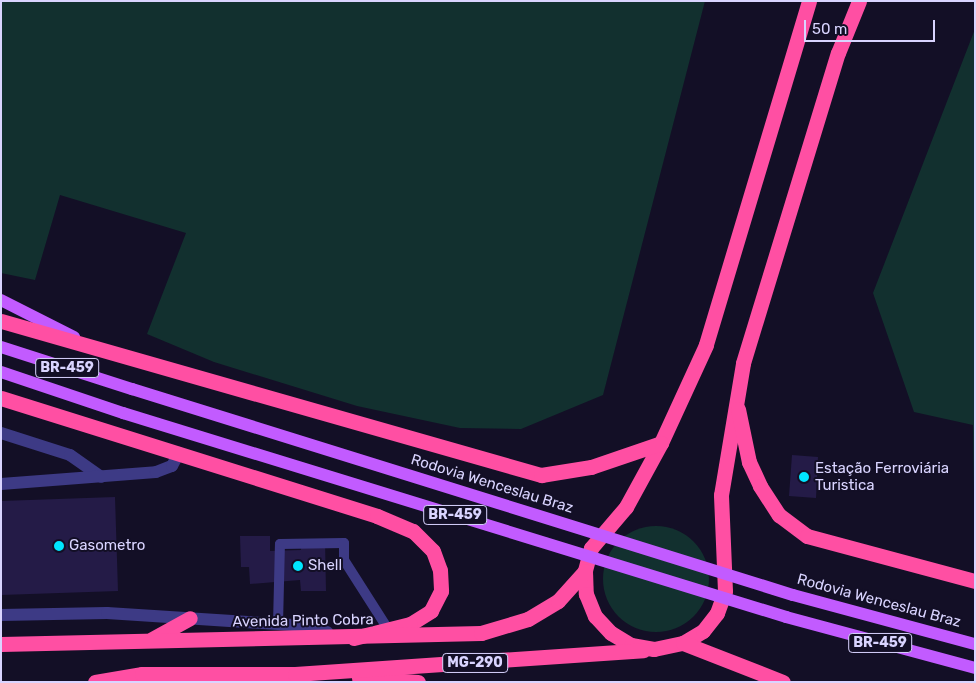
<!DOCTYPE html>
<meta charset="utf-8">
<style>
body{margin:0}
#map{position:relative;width:976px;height:683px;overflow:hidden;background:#130f26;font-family:Rubik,sans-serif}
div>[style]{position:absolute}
.green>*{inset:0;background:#12302f}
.round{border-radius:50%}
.building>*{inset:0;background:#241b47}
.lane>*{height:10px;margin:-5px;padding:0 5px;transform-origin:5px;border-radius:5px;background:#3d3a85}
.street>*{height:12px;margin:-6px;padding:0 6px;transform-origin:6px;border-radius:6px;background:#3d3a85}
.primary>*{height:12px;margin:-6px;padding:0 6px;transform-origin:6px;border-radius:6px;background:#c25bff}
.highway>*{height:15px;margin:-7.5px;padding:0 7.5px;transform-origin:7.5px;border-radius:7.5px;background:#ff4fa3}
.primary-bridge>*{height:12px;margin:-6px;padding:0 6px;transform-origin:6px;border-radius:6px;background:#c25bff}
.dots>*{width:14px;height:14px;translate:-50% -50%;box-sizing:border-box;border:2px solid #130f26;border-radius:50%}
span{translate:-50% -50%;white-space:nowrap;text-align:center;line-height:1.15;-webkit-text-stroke:4px #130f26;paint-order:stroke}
.shield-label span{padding:1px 4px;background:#130f26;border:1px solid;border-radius:4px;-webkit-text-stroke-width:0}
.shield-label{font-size:14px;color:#d9d4ff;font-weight:700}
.poi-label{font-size:15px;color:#d9d4ff}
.left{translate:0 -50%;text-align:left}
.street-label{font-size:15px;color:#d9d4ff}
.frame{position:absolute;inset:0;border:2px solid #d9d4ff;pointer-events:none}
.scale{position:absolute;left:804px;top:20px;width:131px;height:22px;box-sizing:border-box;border:2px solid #d9d4ff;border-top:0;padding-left:6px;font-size:15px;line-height:18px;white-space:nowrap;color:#d9d4ff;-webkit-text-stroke:4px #130f26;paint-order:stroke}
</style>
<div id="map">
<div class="green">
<i style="clip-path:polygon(1px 1px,705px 1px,603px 395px,521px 429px,460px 428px,357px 406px,214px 362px,147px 334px,186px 233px,60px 195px,35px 280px,1px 273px)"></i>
<i style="clip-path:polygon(975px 29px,975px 559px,973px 425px,914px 412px,873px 293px)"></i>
<i class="round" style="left:603px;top:526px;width:106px;height:106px"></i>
</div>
<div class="building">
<i style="clip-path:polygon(792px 455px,818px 457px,816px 498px,789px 496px)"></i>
<i style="clip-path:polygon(115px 497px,118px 591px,1px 595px,1px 501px)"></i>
<i style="clip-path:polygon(240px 536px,270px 536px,270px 551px,301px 550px,301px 541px,325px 540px,326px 591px,301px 591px,300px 580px,250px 584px,249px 567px,241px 567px)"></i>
</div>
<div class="lane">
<i style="left:278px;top:624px;width:80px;rotate:-88.6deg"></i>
<i style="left:280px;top:544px;width:64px;rotate:-0.9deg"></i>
<i style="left:344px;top:543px;width:17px;rotate:90deg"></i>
<i style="left:344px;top:560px;width:82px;rotate:57.5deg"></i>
</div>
<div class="street">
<i style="left:1px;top:433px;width:72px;rotate:17.7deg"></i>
<i style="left:70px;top:455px;width:38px;rotate:35deg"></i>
<i style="left:1px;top:484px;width:155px;rotate:-4.4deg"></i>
<i style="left:156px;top:472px;width:17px;rotate:-21deg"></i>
<i style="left:172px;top:466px;width:15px;rotate:-62deg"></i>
<i style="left:1px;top:615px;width:106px;rotate:-1.1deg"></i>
<i style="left:107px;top:613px;width:187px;rotate:3.7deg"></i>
<i style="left:294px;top:625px;width:34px;rotate:12deg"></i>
</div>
<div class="primary">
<i style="left:1px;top:300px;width:82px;rotate:26.9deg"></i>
<i style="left:1px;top:347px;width:138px;rotate:17.8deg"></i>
<i style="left:1px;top:372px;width:129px;rotate:18.6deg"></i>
<i style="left:793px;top:595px;width:188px;rotate:15.1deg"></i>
<i style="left:786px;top:617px;width:196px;rotate:15.1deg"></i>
</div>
<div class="highway">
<i style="left:809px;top:1px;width:359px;rotate:106.7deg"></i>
<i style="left:706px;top:345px;width:108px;rotate:114.7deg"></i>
<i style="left:661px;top:443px;width:73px;rotate:118.7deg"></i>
<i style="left:626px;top:507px;width:54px;rotate:130.5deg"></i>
<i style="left:591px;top:548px;width:24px;rotate:105deg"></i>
<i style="left:585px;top:571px;width:23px;rotate:88deg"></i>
<i style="left:586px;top:594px;width:24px;rotate:68deg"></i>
<i style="left:595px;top:616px;width:23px;rotate:47deg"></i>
<i style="left:611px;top:633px;width:23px;rotate:31deg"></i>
<i style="left:631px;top:645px;width:23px;rotate:10deg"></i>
<i style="left:654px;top:649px;width:30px;rotate:-12deg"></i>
<i style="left:683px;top:643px;width:23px;rotate:-31deg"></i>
<i style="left:703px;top:631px;width:23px;rotate:-52deg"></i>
<i style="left:717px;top:613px;width:23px;rotate:-70deg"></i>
<i style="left:725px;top:591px;width:96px;rotate:-92.4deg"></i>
<i style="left:721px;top:495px;width:134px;rotate:-80.5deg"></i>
<i style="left:743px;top:363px;width:324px;rotate:-73deg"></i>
<i style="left:838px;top:53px;width:56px;rotate:-68deg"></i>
<i style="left:1px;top:321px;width:562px;rotate:15.92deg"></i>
<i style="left:541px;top:475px;width:51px;rotate:-9.1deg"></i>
<i style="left:591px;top:467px;width:74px;rotate:-18.9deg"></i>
<i style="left:1px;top:398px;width:394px;rotate:17.4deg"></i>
<i style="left:377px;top:516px;width:39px;rotate:23deg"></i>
<i style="left:413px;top:531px;width:28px;rotate:45deg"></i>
<i style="left:433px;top:551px;width:20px;rotate:70deg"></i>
<i style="left:440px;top:570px;width:21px;rotate:87deg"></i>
<i style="left:441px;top:591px;width:22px;rotate:117deg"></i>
<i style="left:431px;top:611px;width:25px;rotate:148deg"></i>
<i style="left:410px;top:624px;width:58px;rotate:166deg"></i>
<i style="left:738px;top:409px;width:54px;rotate:78.3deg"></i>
<i style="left:749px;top:462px;width:26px;rotate:65deg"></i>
<i style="left:760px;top:486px;width:35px;rotate:57deg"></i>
<i style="left:779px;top:515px;width:35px;rotate:37deg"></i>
<i style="left:807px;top:536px;width:174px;rotate:15deg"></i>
<i style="left:152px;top:639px;width:43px;rotate:-28.9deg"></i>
<i style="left:683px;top:643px;width:107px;rotate:21.3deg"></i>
<i style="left:1px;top:644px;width:480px;rotate:-1.3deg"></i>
<i style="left:481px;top:633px;width:49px;rotate:-16.6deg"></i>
<i style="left:528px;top:619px;width:35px;rotate:-31deg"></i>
<i style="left:558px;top:601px;width:40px;rotate:-48deg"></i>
<i style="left:359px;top:678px;width:59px;rotate:3.9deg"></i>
<i style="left:95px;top:682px;width:48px;rotate:-9.7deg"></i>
<i style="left:142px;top:674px;width:153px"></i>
<i style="left:295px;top:674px;width:349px;rotate:-3.9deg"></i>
</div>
<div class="primary-bridge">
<i style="left:132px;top:389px;width:692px;rotate:17.31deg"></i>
<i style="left:123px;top:413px;width:694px;rotate:17.1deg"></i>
</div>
<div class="dots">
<i style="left:804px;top:477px;background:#00e5ff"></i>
<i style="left:59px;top:546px;background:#00e5ff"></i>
<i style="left:298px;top:566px;background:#00e5ff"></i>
</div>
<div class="shield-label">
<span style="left:67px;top:368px">BR-459</span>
<span style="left:455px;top:515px">BR-459</span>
<span style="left:880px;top:643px">BR-459</span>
<span style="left:475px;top:663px">MG-290</span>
</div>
<div class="poi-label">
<span class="left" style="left:815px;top:477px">Estação Ferroviária<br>Turistica</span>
<span class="left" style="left:69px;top:546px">Gasometro</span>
<span class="left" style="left:308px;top:566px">Shell</span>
</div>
<div class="street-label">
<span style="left:492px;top:484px;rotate:17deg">Rodovia Wenceslau Braz</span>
<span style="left:879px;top:601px;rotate:15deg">Rodovia Wenceslau Braz</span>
<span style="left:303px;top:621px;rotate:-1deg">Avenida Pinto Cobra</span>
</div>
<div class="frame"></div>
<div class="scale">50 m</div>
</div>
